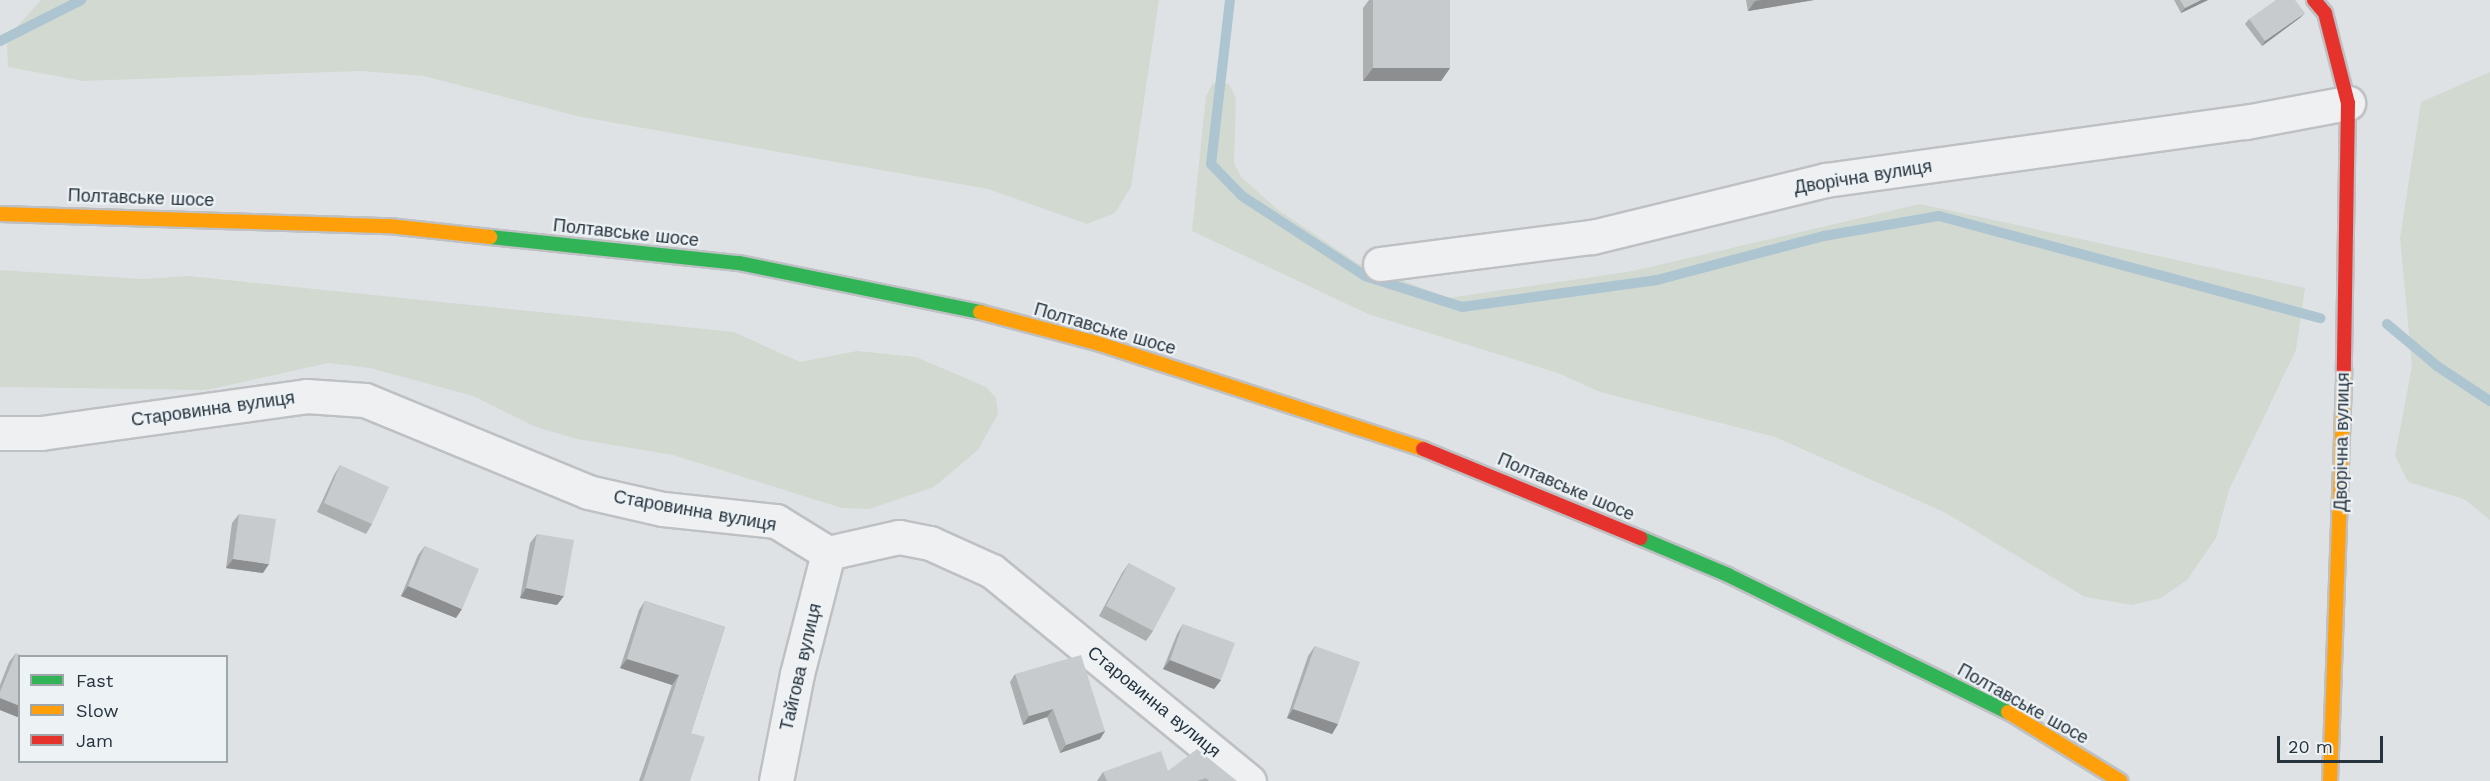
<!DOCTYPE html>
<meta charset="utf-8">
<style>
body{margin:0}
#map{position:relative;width:2490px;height:781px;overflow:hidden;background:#dfe2e5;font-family:"Work Sans",sans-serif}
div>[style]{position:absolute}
.green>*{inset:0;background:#d2d9d0}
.stream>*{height:10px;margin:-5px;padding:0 5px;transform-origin:5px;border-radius:5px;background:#adc5d1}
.roads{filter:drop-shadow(2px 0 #bec0c3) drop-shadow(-2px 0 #bec0c3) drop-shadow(0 2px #bec0c3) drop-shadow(0 -2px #bec0c3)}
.street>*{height:33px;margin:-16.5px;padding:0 16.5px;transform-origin:16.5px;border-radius:16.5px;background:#eff0f2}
.fast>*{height:14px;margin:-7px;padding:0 7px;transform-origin:7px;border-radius:7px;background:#30b455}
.slow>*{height:14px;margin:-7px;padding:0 7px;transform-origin:7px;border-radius:7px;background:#ff9f0a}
.jam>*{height:14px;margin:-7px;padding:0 7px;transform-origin:7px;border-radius:7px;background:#e5322d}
.wall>*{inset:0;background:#acafb0}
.shaded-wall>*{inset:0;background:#8c8e90}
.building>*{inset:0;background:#c8cbcd}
span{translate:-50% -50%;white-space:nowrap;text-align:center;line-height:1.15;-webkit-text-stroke:4.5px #edf2f5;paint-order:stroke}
.street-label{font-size:18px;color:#27343e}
.legend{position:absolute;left:18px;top:655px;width:210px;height:108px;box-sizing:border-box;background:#edf2f5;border:2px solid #9ea6ac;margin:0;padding:8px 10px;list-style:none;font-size:18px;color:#27343e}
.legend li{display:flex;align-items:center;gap:12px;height:30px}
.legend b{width:30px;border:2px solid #9ea6ac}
.scale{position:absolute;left:2277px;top:736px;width:106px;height:27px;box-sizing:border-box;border:3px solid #27343e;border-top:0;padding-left:8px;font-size:18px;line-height:21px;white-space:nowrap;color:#27343e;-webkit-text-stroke:4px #edf2f5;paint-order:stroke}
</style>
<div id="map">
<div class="green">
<i style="clip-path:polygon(41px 0,1159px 0,1131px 187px,1115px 213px,1087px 224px,988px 189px,581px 117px,424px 76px,361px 71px,83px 81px,8px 67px,7px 38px)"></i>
<i style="clip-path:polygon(2490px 72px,2490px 520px,2464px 499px,2408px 482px,2395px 456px,2412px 366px,2400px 238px,2421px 102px)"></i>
<i style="clip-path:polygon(1213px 83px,1229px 84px,1236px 98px,1234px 163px,1241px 177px,1277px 209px,1357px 263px,1448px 298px,1633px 271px,1920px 204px,2305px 288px,2296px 350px,2229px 490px,2216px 538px,2187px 580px,2161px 598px,2132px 605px,2085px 597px,1946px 513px,1775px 437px,1600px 392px,1558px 373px,1368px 314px,1192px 231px,1206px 96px)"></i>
<i style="clip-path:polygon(0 270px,142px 279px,189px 276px,734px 332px,800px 362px,857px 351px,916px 357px,986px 387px,996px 398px,998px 414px,978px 450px,934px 487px,869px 509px,842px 508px,673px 455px,577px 439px,536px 427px,473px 396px,370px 368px,328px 363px,207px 390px,0 387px)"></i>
</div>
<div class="stream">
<i style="left:1230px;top:0;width:165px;rotate:96.6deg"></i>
<i style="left:1211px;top:164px;width:45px;rotate:45.9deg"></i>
<i style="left:1242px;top:196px;width:147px;rotate:33deg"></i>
<i style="left:1365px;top:276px;width:102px;rotate:17.7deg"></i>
<i style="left:1462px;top:307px;width:197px;rotate:-7.9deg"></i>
<i style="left:1657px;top:280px;width:173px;rotate:-14.8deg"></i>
<i style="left:1824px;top:236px;width:117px;rotate:-9.9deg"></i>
<i style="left:1939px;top:216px;width:395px;rotate:15deg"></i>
<i style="left:0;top:41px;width:91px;rotate:-26.8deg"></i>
<i style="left:2387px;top:324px;width:65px;rotate:40deg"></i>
<i style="left:2437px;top:366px;width:64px;rotate:33.4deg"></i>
</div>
<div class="roads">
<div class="street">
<i style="left:1380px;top:264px;width:214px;rotate:-7.3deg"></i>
<i style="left:1592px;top:237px;width:241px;rotate:-13.7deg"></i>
<i style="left:1826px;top:180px;width:424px;rotate:-7.9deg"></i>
<i style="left:2246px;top:122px;width:104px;rotate:-10.6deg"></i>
<i style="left:0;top:433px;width:41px"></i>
<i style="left:41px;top:433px;width:268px;rotate:-7.9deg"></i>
<i style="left:306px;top:396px;width:59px;rotate:3.9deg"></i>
<i style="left:365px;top:400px;width:241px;rotate:22.4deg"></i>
<i style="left:588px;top:492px;width:77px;rotate:12.8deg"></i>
<i style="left:663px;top:509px;width:114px;rotate:6.1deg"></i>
<i style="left:776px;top:521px;width:61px;rotate:31.6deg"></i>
<i style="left:828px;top:553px;width:73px;rotate:-12.7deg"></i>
<i style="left:899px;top:537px;width:32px;rotate:11deg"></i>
<i style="left:930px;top:543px;width:68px;rotate:24.3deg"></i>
<i style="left:992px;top:571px;width:332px;rotate:39.3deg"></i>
<i style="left:776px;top:781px;width:109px;rotate:-78.9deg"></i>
<i style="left:797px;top:674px;width:125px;rotate:-75.6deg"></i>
</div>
<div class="fast">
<i style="left:490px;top:237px;width:250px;rotate:6deg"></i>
<i style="left:739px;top:263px;width:246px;rotate:11.5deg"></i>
<i style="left:1640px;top:538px;width:95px;rotate:22.8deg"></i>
<i style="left:1728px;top:575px;width:312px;rotate:26.1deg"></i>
</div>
<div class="slow">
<i style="left:0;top:214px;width:389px;rotate:1.8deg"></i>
<i style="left:389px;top:226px;width:102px;rotate:6.2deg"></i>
<i style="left:980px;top:312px;width:124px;rotate:14.9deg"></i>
<i style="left:1100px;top:344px;width:340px;rotate:18deg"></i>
<i style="left:2008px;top:712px;width:132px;rotate:31.6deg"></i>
<i style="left:2330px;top:781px;width:410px;rotate:-88deg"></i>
</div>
<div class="jam">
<i style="left:2314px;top:0;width:17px;rotate:50deg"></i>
<i style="left:2325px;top:13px;width:93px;rotate:75.7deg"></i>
<i style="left:2348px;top:103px;width:268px;rotate:90.9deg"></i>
<i style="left:1423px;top:449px;width:235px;rotate:22.3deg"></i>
</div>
</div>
<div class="wall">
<i style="clip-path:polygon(1369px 0,1450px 0,1450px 68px,1441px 81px,1363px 81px,1363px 8px)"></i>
<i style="clip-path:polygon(1746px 0,1814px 0,1748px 11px)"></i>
<i style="clip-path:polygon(2174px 0,2208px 0,2181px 13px)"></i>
<i style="clip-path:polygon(2301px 17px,2262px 46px,2245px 24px,2249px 19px)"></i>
<i style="clip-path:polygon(340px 465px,372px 524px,366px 534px,317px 512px,334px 475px)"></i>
<i style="clip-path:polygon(239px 514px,263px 573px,226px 568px,232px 523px)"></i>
<i style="clip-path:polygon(537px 534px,557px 605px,520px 598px,530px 543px)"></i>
<i style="clip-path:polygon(425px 546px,456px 618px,401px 596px,418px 555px)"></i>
<i style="clip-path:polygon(1129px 563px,1153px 631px,1146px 641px,1099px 616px,1122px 573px)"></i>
<i style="clip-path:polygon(645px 601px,725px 627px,691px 733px,690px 781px,639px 781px,672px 685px,620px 668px,639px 610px)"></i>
<i style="clip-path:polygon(1183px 624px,1221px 680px,1214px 689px,1163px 669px,1177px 634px)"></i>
<i style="clip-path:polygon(1315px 646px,1338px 724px,1332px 734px,1287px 718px,1308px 656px)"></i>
<i style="clip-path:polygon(16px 653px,20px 718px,0 710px,0 685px,9px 662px)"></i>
<i style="clip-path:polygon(1015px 674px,1105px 731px,1100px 739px,1060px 753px,1047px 717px,1023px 725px,1010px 682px)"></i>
<i style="clip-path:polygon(1168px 771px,1237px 781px,1097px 781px,1103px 772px)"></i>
</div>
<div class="shaded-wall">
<i style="clip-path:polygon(1762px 0,1814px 0,1748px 11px,1755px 1px)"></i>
<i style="clip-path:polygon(2201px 0,2208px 0,2181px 13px,2185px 8px)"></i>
<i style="clip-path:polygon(2305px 13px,2301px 17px,2262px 46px,2265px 41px)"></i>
<i style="clip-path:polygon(1373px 68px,1450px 68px,1441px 81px,1363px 81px)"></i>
<i style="clip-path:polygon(233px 559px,269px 564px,263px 573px,226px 568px)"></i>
<i style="clip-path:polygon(408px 586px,462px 609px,456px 618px,401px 596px)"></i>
<i style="clip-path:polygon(526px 588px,564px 596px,557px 605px,520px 598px)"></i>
<i style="clip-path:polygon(627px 659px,679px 675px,672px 685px,620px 668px)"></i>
<i style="clip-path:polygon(1170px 660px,1221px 680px,1214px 689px,1163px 669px)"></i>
<i style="clip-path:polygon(0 698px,20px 706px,20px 718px,0 710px)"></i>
<i style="clip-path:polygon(1053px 709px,1047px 717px,1023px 725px,1029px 716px)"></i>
<i style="clip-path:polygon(1293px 709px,1338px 724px,1332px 734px,1287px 718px)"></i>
<i style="clip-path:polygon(1105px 731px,1100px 739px,1060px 753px,1066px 745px)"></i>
</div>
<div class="building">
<i style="clip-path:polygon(1373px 0,1450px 0,1450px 68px,1373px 68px)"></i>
<i style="clip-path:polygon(2180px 0,2201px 0,2185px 8px)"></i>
<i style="clip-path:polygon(2276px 0,2295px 0,2305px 13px,2265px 41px,2249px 19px)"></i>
<i style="clip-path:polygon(340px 465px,389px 487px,372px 524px,324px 503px)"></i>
<i style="clip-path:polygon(239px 514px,276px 519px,269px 564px,233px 559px)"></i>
<i style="clip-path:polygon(537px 534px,574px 540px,564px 596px,526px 588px)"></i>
<i style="clip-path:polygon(425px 546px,479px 569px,462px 609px,408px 586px)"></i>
<i style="clip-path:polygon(1129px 563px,1176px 588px,1153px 631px,1106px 606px)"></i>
<i style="clip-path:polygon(645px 601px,725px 627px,691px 733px,705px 737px,690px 781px,643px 781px,679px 675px,627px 659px)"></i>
<i style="clip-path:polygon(1183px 624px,1235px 643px,1221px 680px,1170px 660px)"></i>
<i style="clip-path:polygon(1315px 646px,1360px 662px,1338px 724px,1293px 709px)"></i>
<i style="clip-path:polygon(16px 653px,26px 657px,20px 657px,20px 706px,0 698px,0 692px)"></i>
<i style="clip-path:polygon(1081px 655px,1105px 731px,1066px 745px,1053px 709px,1029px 716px,1015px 674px)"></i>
<i style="clip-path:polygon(1197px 749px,1237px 781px,1209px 781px,1206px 778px,1197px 781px,1107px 781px,1103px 772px,1161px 751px,1168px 771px)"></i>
</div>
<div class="street-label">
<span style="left:1863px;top:177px;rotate:-9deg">Дворічна вулиця</span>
<span style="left:141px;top:198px;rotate:2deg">Полтавське шосе</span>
<span style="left:626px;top:233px;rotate:6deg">Полтавське шосе</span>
<span style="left:1105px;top:329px;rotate:16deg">Полтавське шосе</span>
<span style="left:213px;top:409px;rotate:-8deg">Старовинна вулиця</span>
<span style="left:2342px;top:442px;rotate:-89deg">Дворічна вулиця</span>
<span style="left:1566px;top:487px;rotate:23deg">Полтавське шосе</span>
<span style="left:695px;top:511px;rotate:10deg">Старовинна вулиця</span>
<span style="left:801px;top:667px;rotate:-77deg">Тайгова вулиця</span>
<span style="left:1154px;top:702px;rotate:39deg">Старовинна вулиця</span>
<span style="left:2023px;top:704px;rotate:29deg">Полтавське шосе</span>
</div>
<ul class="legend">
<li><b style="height:8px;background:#30b455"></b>Fast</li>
<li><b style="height:8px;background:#ff9f0a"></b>Slow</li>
<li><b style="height:8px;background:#e5322d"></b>Jam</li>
</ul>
<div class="scale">20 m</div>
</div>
